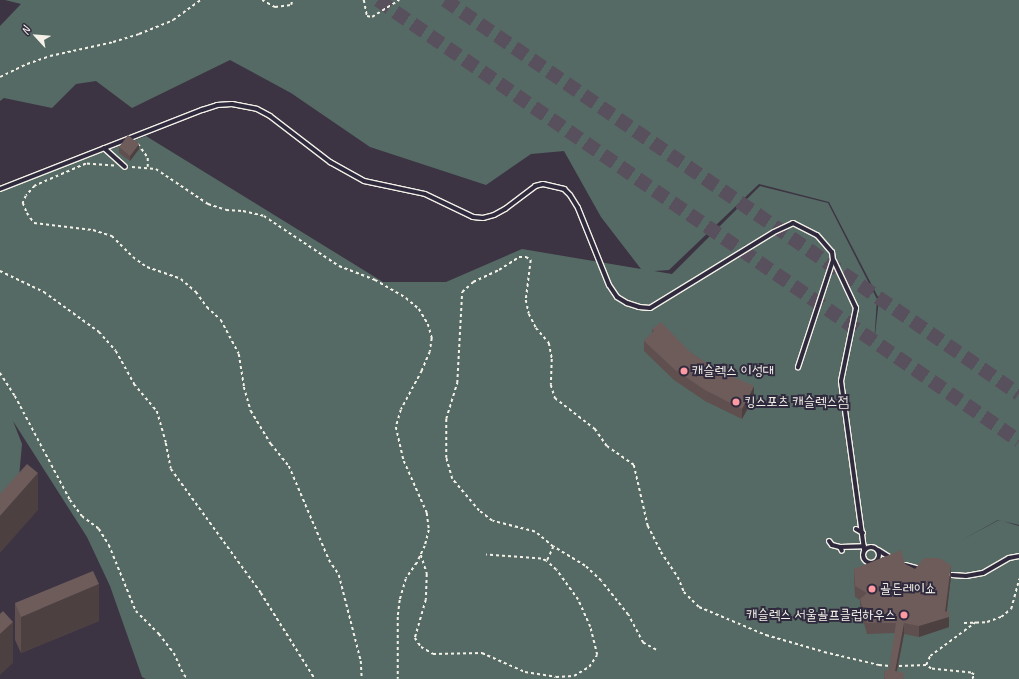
<!DOCTYPE html>
<meta charset="utf-8">
<style>
body{margin:0}
#map{position:relative;width:1019px;height:679px;overflow:hidden;background:#3c3443;font-family:Caveat,"Poor Story",sans-serif}
div>[style]{position:absolute}
.green>*{inset:0;background:#566a65}
.highway-tunnel>*{height:14px;margin-top:-7px;transform-origin:0;background:repeating-linear-gradient(90deg,#58505c 0 14px,transparent 0 21px)}
.path>*{height:1.5px;margin-top:-0.75px;transform-origin:0;background:repeating-linear-gradient(90deg,#f4f1e8 0 3px,transparent 0 6px)}
.roads{filter:drop-shadow(1px 0 #f4f1e8) drop-shadow(-1px 0 #f4f1e8) drop-shadow(0 1px #f4f1e8) drop-shadow(0 -1px #f4f1e8)}
.lane>*{height:4px;margin:-2px;padding:0 2px;transform-origin:2px;border-radius:2px;background:#2f2a3d}
.lane>.ring{margin:-2px;padding:0;box-sizing:content-box;background:none;border:4px solid #2f2a3d;border-radius:50%}
.wall>*{inset:0;background:#5f4f4e}
.shaded-wall>*{inset:0;background:#4d4040}
.building>*{inset:0;background:#6e5c5b}
.dots>*{width:11px;height:11px;translate:-50% -50%;box-sizing:border-box;border:2px solid #2f2a3d;border-radius:50%}
span{translate:-50% -50%;white-space:nowrap;text-align:center;line-height:1.15;-webkit-text-stroke:4px #2f2a3d;paint-order:stroke}
.poi-label{font-size:14px;color:#f4f1e8}
.left{translate:0 -50%;text-align:left}
.right{translate:-100% -50%;text-align:right}
.north{position:absolute;left:16px;top:16px;width:40px;height:40px;-webkit-text-stroke:3px #2f2a3d;paint-order:stroke;rotate:296deg;font-size:11px;font-weight:700;line-height:16px;text-align:center;color:#f4f1e8}
.north::after{content:'';display:block;margin:auto;width:14px;height:18px;background:#f4f1e8;clip-path:polygon(50% 0,100% 100%,50% 72%,0 100%)}
</style>
<div id="map">
<div class="green">
<i style="clip-path:polygon(evenodd,5px 0,1019px 0,1019px 525px,998px 520px,960px 541px,999px 520px,1019px 526px,1019px 679px,146px 679px,142px 677px,110px 586px,87px 537px,13px 421px,22px 444px,18px 488px,0 494px,0 191px,146px 136px,383px 282px,446px 282px,522px 249px,641px 269px,601px 217px,564px 151px,531px 154px,486px 185px,370px 147px,291px 93px,230px 60px,132px 108px,96px 81px,76px 84px,52px 108px,4px 98px,0 101px,0 26px,21px 4px,5px 0,759px 184px,829px 202px,879px 299px,874px 344px,877px 299px,828px 203px,760px 186px,672px 274px,654px 271px,669px 270px,759px 184px)"></i>
</div>
<div class="highway-tunnel">
<i style="left:378px;top:0;width:778px;rotate:34.53deg"></i>
<i style="left:445px;top:0;width:696px;rotate:34.47deg"></i>
</div>
<div class="path">
<i style="left:262px;top:0;width:15px;rotate:28deg"></i>
<i style="left:275px;top:7px;width:16px;rotate:-7deg"></i>
<i style="left:291px;top:5px;width:5px;rotate:-79deg"></i>
<i style="left:364px;top:0;width:16px;rotate:79deg"></i>
<i style="left:367px;top:16px;width:5px;rotate:11deg"></i>
<i style="left:372px;top:17px;width:32px;rotate:-32deg"></i>
<i style="left:0;top:77px;width:30px;rotate:-26deg"></i>
<i style="left:27px;top:64px;width:24px;rotate:-19deg"></i>
<i style="left:50px;top:56px;width:65px;rotate:-12.5deg"></i>
<i style="left:113px;top:42px;width:27px;rotate:-17deg"></i>
<i style="left:139px;top:34px;width:37px;rotate:-22deg"></i>
<i style="left:173px;top:20px;width:34px;rotate:-36deg"></i>
<i style="left:138px;top:144px;width:17px;rotate:54deg"></i>
<i style="left:148px;top:158px;width:9px;rotate:90deg"></i>
<i style="left:114px;top:166px;width:28px;rotate:-176deg"></i>
<i style="left:86px;top:164px;width:56px;rotate:156.7deg"></i>
<i style="left:35px;top:186px;width:13px;rotate:132deg"></i>
<i style="left:26px;top:196px;width:8px;rotate:113deg"></i>
<i style="left:23px;top:203px;width:11px;rotate:68deg"></i>
<i style="left:27px;top:213px;width:12px;rotate:55deg"></i>
<i style="left:34px;top:223px;width:59px;rotate:6.8deg"></i>
<i style="left:93px;top:230px;width:20px;rotate:18deg"></i>
<i style="left:112px;top:236px;width:30px;rotate:45deg"></i>
<i style="left:133px;top:257px;width:17px;rotate:36deg"></i>
<i style="left:147px;top:267px;width:36px;rotate:19deg"></i>
<i style="left:181px;top:279px;width:20px;rotate:41deg"></i>
<i style="left:196px;top:292px;width:19px;rotate:54deg"></i>
<i style="left:207px;top:307px;width:19px;rotate:43deg"></i>
<i style="left:221px;top:320px;width:38px;rotate:62deg"></i>
<i style="left:239px;top:354px;width:33px;rotate:81deg"></i>
<i style="left:244px;top:387px;width:25px;rotate:74deg"></i>
<i style="left:251px;top:411px;width:39px;rotate:59deg"></i>
<i style="left:271px;top:444px;width:28px;rotate:51deg"></i>
<i style="left:289px;top:466px;width:102px;rotate:66.9deg"></i>
<i style="left:329px;top:560px;width:18px;rotate:56deg"></i>
<i style="left:339px;top:575px;width:89px;rotate:75.7deg"></i>
<i style="left:361px;top:661px;width:18px;rotate:87deg"></i>
<i style="left:132px;top:167px;width:24px;rotate:5deg"></i>
<i style="left:156px;top:169px;width:63px;rotate:33.9deg"></i>
<i style="left:208px;top:204px;width:19px;rotate:18deg"></i>
<i style="left:226px;top:210px;width:17px;rotate:3deg"></i>
<i style="left:243px;top:211px;width:22px;rotate:13deg"></i>
<i style="left:264px;top:216px;width:90px;rotate:33.7deg"></i>
<i style="left:339px;top:266px;width:39px;rotate:21deg"></i>
<i style="left:375px;top:280px;width:36px;rotate:30deg"></i>
<i style="left:406px;top:298px;width:17px;rotate:40deg"></i>
<i style="left:419px;top:309px;width:17px;rotate:59deg"></i>
<i style="left:428px;top:324px;width:15px;rotate:74deg"></i>
<i style="left:432px;top:338px;width:14px;rotate:98deg"></i>
<i style="left:430px;top:352px;width:21px;rotate:113deg"></i>
<i style="left:422px;top:371px;width:44px;rotate:118.3deg"></i>
<i style="left:401px;top:410px;width:18px;rotate:106deg"></i>
<i style="left:396px;top:427px;width:35px;rotate:77deg"></i>
<i style="left:404px;top:461px;width:57px;rotate:66.1deg"></i>
<i style="left:427px;top:513px;width:17px;rotate:83deg"></i>
<i style="left:429px;top:530px;width:16px;rotate:104deg"></i>
<i style="left:425px;top:546px;width:19px;rotate:115deg"></i>
<i style="left:417px;top:563px;width:19px;rotate:125deg"></i>
<i style="left:406px;top:579px;width:22px;rotate:106deg"></i>
<i style="left:400px;top:600px;width:17px;rotate:97deg"></i>
<i style="left:398px;top:617px;width:62px;rotate:90deg"></i>
<i style="left:0;top:271px;width:49px;rotate:25.5deg"></i>
<i style="left:44px;top:292px;width:68px;rotate:36deg"></i>
<i style="left:99px;top:332px;width:25px;rotate:48deg"></i>
<i style="left:116px;top:351px;width:38px;rotate:61deg"></i>
<i style="left:134px;top:384px;width:35px;rotate:50deg"></i>
<i style="left:157px;top:411px;width:33px;rotate:74deg"></i>
<i style="left:166px;top:443px;width:26px;rotate:79deg"></i>
<i style="left:171px;top:469px;width:153px;rotate:54deg"></i>
<i style="left:261px;top:593px;width:102px;rotate:57.9deg"></i>
<i style="left:0;top:373px;width:27px;rotate:57deg"></i>
<i style="left:15px;top:396px;width:118px;rotate:62.1deg"></i>
<i style="left:70px;top:500px;width:20px;rotate:53deg"></i>
<i style="left:82px;top:516px;width:21px;rotate:37deg"></i>
<i style="left:99px;top:529px;width:19px;rotate:58deg"></i>
<i style="left:109px;top:545px;width:71px;rotate:67.8deg"></i>
<i style="left:136px;top:611px;width:33px;rotate:45deg"></i>
<i style="left:159px;top:634px;width:24px;rotate:52deg"></i>
<i style="left:174px;top:653px;width:24px;rotate:66deg"></i>
<i style="left:184px;top:675px;width:6px;rotate:39deg"></i>
<i style="left:421px;top:555px;width:20px;rotate:72deg"></i>
<i style="left:427px;top:574px;width:26px;rotate:92deg"></i>
<i style="left:426px;top:600px;width:40px;rotate:106deg"></i>
<i style="left:415px;top:638px;width:11px;rotate:56deg"></i>
<i style="left:421px;top:647px;width:14px;rotate:30deg"></i>
<i style="left:433px;top:654px;width:49px;rotate:-1.2deg"></i>
<i style="left:482px;top:653px;width:47px;rotate:23.8deg"></i>
<i style="left:525px;top:672px;width:31px;rotate:9deg"></i>
<i style="left:556px;top:677px;width:18px;rotate:-3deg"></i>
<i style="left:574px;top:676px;width:17px;rotate:-31deg"></i>
<i style="left:589px;top:667px;width:14px;rotate:-56deg"></i>
<i style="left:597px;top:655px;width:29px;rotate:-104deg"></i>
<i style="left:590px;top:627px;width:30px;rotate:-114deg"></i>
<i style="left:578px;top:600px;width:37px;rotate:-126deg"></i>
<i style="left:556px;top:570px;width:13px;rotate:-138deg"></i>
<i style="left:546px;top:561px;width:5px;rotate:-158deg"></i>
<i style="left:541px;top:559px;width:55px;rotate:-175.8deg"></i>
<i style="left:547px;top:560px;width:14px;rotate:-65deg"></i>
<i style="left:964px;top:623px;width:23px;rotate:-2deg"></i>
<i style="left:987px;top:622px;width:15px;rotate:-20deg"></i>
<i style="left:1001px;top:617px;width:13px;rotate:-39deg"></i>
<i style="left:1011px;top:609px;width:31px;rotate:-75deg"></i>
<i style="left:656px;top:650px;width:15px;rotate:-152deg"></i>
<i style="left:643px;top:643px;width:32px;rotate:-118deg"></i>
<i style="left:628px;top:615px;width:43px;rotate:-128.5deg"></i>
<i style="left:601px;top:581px;width:22px;rotate:-137deg"></i>
<i style="left:585px;top:566px;width:37px;rotate:-149deg"></i>
<i style="left:553px;top:547px;width:23px;rotate:-140deg"></i>
<i style="left:535px;top:532px;width:44px;rotate:-165.7deg"></i>
<i style="left:492px;top:521px;width:16px;rotate:-142deg"></i>
<i style="left:479px;top:511px;width:42px;rotate:-130.2deg"></i>
<i style="left:452px;top:479px;width:22px;rotate:-106deg"></i>
<i style="left:446px;top:458px;width:39px;rotate:-90deg"></i>
<i style="left:446px;top:419px;width:38px;rotate:-73deg"></i>
<i style="left:457px;top:383px;width:91px;rotate:-86.9deg"></i>
<i style="left:462px;top:292px;width:15px;rotate:-42deg"></i>
<i style="left:473px;top:282px;width:29px;rotate:-25deg"></i>
<i style="left:499px;top:270px;width:24px;rotate:-33deg"></i>
<i style="left:519px;top:257px;width:7px"></i>
<i style="left:526px;top:257px;width:6px;rotate:31deg"></i>
<i style="left:531px;top:260px;width:40px;rotate:97.1deg"></i>
<i style="left:526px;top:300px;width:14px;rotate:78deg"></i>
<i style="left:529px;top:314px;width:16px;rotate:63deg"></i>
<i style="left:536px;top:328px;width:20px;rotate:49deg"></i>
<i style="left:549px;top:343px;width:16px;rotate:79deg"></i>
<i style="left:552px;top:359px;width:26px;rotate:92deg"></i>
<i style="left:551px;top:385px;width:14px;rotate:73deg"></i>
<i style="left:555px;top:398px;width:51px;rotate:37.8deg"></i>
<i style="left:595px;top:429px;width:21px;rotate:55deg"></i>
<i style="left:607px;top:446px;width:33px;rotate:35deg"></i>
<i style="left:634px;top:465px;width:63px;rotate:77.1deg"></i>
<i style="left:648px;top:526px;width:29px;rotate:63deg"></i>
<i style="left:661px;top:552px;width:30px;rotate:56deg"></i>
<i style="left:678px;top:577px;width:16px;rotate:68deg"></i>
<i style="left:684px;top:592px;width:21px;rotate:45deg"></i>
<i style="left:699px;top:607px;width:73px;rotate:22.7deg"></i>
<i style="left:766px;top:635px;width:60px;rotate:16.3deg"></i>
<i style="left:824px;top:652px;width:57px;rotate:13.3deg"></i>
<i style="left:879px;top:665px;width:11px;rotate:5deg"></i>
<i style="left:899px;top:666px;width:27px;rotate:-2deg"></i>
<i style="left:972px;top:679px;width:4px;rotate:-63deg"></i>
<i style="left:974px;top:675px;width:4px;rotate:-146deg"></i>
<i style="left:971px;top:673px;width:40px;rotate:-174.3deg"></i>
<i style="left:931px;top:669px;width:6px;rotate:-141deg"></i>
<i style="left:926px;top:665px;width:10px;rotate:-66deg"></i>
<i style="left:930px;top:656px;width:57px;rotate:-36.5deg"></i>
</div>
<div class="roads">
<div class="lane">
<i style="left:104px;top:148px;width:28px;rotate:42deg"></i>
<i style="left:0;top:189px;width:217px;rotate:-21.4deg"></i>
<i style="left:202px;top:110px;width:16px;rotate:-18deg"></i>
<i style="left:217px;top:105px;width:15px;rotate:-4deg"></i>
<i style="left:232px;top:104px;width:25px;rotate:11deg"></i>
<i style="left:257px;top:109px;width:15px;rotate:28deg"></i>
<i style="left:270px;top:116px;width:76px;rotate:37.5deg"></i>
<i style="left:330px;top:162px;width:39px;rotate:29deg"></i>
<i style="left:364px;top:181px;width:62px;rotate:12deg"></i>
<i style="left:425px;top:194px;width:53px;rotate:25.6deg"></i>
<i style="left:473px;top:217px;width:10px;rotate:6deg"></i>
<i style="left:483px;top:218px;width:11px;rotate:-15deg"></i>
<i style="left:494px;top:215px;width:13px;rotate:-29deg"></i>
<i style="left:505px;top:209px;width:38px;rotate:-37deg"></i>
<i style="left:535px;top:186px;width:8px;rotate:-14deg"></i>
<i style="left:543px;top:184px;width:22px;rotate:13deg"></i>
<i style="left:564px;top:189px;width:8px;rotate:45deg"></i>
<i style="left:570px;top:195px;width:15px;rotate:58deg"></i>
<i style="left:578px;top:208px;width:83px;rotate:68.1deg"></i>
<i style="left:609px;top:285px;width:14px;rotate:56deg"></i>
<i style="left:617px;top:297px;width:12px;rotate:31deg"></i>
<i style="left:627px;top:303px;width:13px;rotate:18deg"></i>
<i style="left:639px;top:307px;width:11px;rotate:5deg"></i>
<i style="left:650px;top:308px;width:145px;rotate:-31.5deg"></i>
<i style="left:774px;top:232px;width:21px;rotate:-25deg"></i>
<i style="left:793px;top:223px;width:27px;rotate:27deg"></i>
<i style="left:817px;top:235px;width:23px;rotate:49deg"></i>
<i style="left:832px;top:252px;width:8px;rotate:83deg"></i>
<i style="left:833px;top:260px;width:113px;rotate:108.1deg"></i>
<i style="left:834px;top:261px;width:52px;rotate:64.9deg"></i>
<i style="left:856px;top:308px;width:75px;rotate:101.6deg"></i>
<i style="left:841px;top:381px;width:171px;rotate:82.2deg"></i>
<i style="left:856px;top:529px;width:8px;rotate:30deg"></i>
<i style="left:829px;top:541px;width:5px;rotate:53deg"></i>
<i style="left:832px;top:545px;width:8px;rotate:14deg"></i>
<i style="left:840px;top:547px;width:4px;rotate:63deg"></i>
<i class="ring" style="left:863px;top:547px;width:12px;height:12px"></i>
<i style="left:840px;top:547px;width:24px;rotate:-2deg"></i>
<i style="left:878px;top:550px;width:15px;rotate:32deg"></i>
<i style="left:905px;top:565px;width:16px;rotate:15deg"></i>
<i style="left:952px;top:575px;width:14px;rotate:4deg"></i>
<i style="left:966px;top:576px;width:17px;rotate:-10deg"></i>
<i style="left:983px;top:573px;width:30px;rotate:-30deg"></i>
<i style="left:1009px;top:558px;width:10px;rotate:-11deg"></i>
</div>
</div>
<div class="wall">
<i style="clip-path:polygon(119px 147px,139px 149px,130px 161px,119px 153px)"></i>
<i style="clip-path:polygon(652px 329px,690px 352px,754px 397px,742px 419px,705px 401px,674px 380px,644px 351px,644px 341px,652px 333px)"></i>
<i style="clip-path:polygon(905px 564px,915px 569px,951px 576px,947px 611px,949px 627px,919px 637px,904px 634px,897px 672px,904px 679px,884px 679px,885px 670px,889px 670px,895px 633px,867px 634px,860px 609px,860px 600px,855px 597px,854px 580px,854px 569px)"></i>
<i style="clip-path:polygon(15px 603px,99px 621px,21px 653px,15px 640px)"></i>
</div>
<div class="shaded-wall">
<i style="clip-path:polygon(139px 144px,139px 149px,130px 161px,130px 156px)"></i>
<i style="clip-path:polygon(754px 386px,754px 397px,742px 419px,742px 409px)"></i>
<i style="clip-path:polygon(38px 473px,38px 510px,0 553px,0 516px)"></i>
<i style="clip-path:polygon(951px 565px,951px 576px,946px 618px,949px 610px,949px 627px,919px 637px,919px 626px,945px 612px)"></i>
<i style="clip-path:polygon(99px 584px,99px 621px,21px 653px,21px 617px)"></i>
<i style="clip-path:polygon(13px 622px,13px 663px,0 675px,0 634px)"></i>
<i style="clip-path:polygon(904px 623px,904px 634px,895px 679px,895px 671px)"></i>
</div>
<div class="building">
<i style="clip-path:polygon(128px 135px,139px 144px,130px 156px,119px 147px)"></i>
<i style="clip-path:polygon(661px 322px,690px 352px,716px 369px,754px 386px,742px 409px,705px 390px,674px 369px,644px 341px,654px 331px,652px 329px)"></i>
<i style="clip-path:polygon(27px 464px,38px 473px,0 516px,0 494px)"></i>
<i style="clip-path:polygon(901px 550px,905px 564px,915px 569px,924px 558px,939px 558px,951px 565px,945px 612px,949px 610px,949px 617px,919px 626px,904px 623px,895px 671px,904px 673px,903px 679px,886px 679px,884px 678px,885px 670px,889px 670px,896px 623px,867px 623px,860px 599px,867px 593px,855px 586px,854px 569px)"></i>
<i style="clip-path:polygon(93px 571px,99px 584px,21px 617px,15px 603px)"></i>
<i style="clip-path:polygon(3px 611px,13px 622px,0 634px,0 614px)"></i>
</div>
<div class="dots">
<i style="left:684px;top:371px;background:#ff9aa2"></i>
<i style="left:736px;top:402px;background:#ff9aa2"></i>
<i style="left:872px;top:589px;background:#ff9aa2"></i>
<i style="left:904px;top:615px;background:#ff9aa2"></i>
</div>
<div class="poi-label">
<span class="left" style="left:692px;top:371px">캐슬렉스 이성대</span>
<span class="left" style="left:744px;top:402px">킹스포츠 캐슬렉스점</span>
<span class="left" style="left:880px;top:589px">골든레이쇼</span>
<span class="right" style="left:896px;top:615px">캐슬렉스 서울골프클럽하우스</span>
</div>
<div class="north">N</div>
</div>
